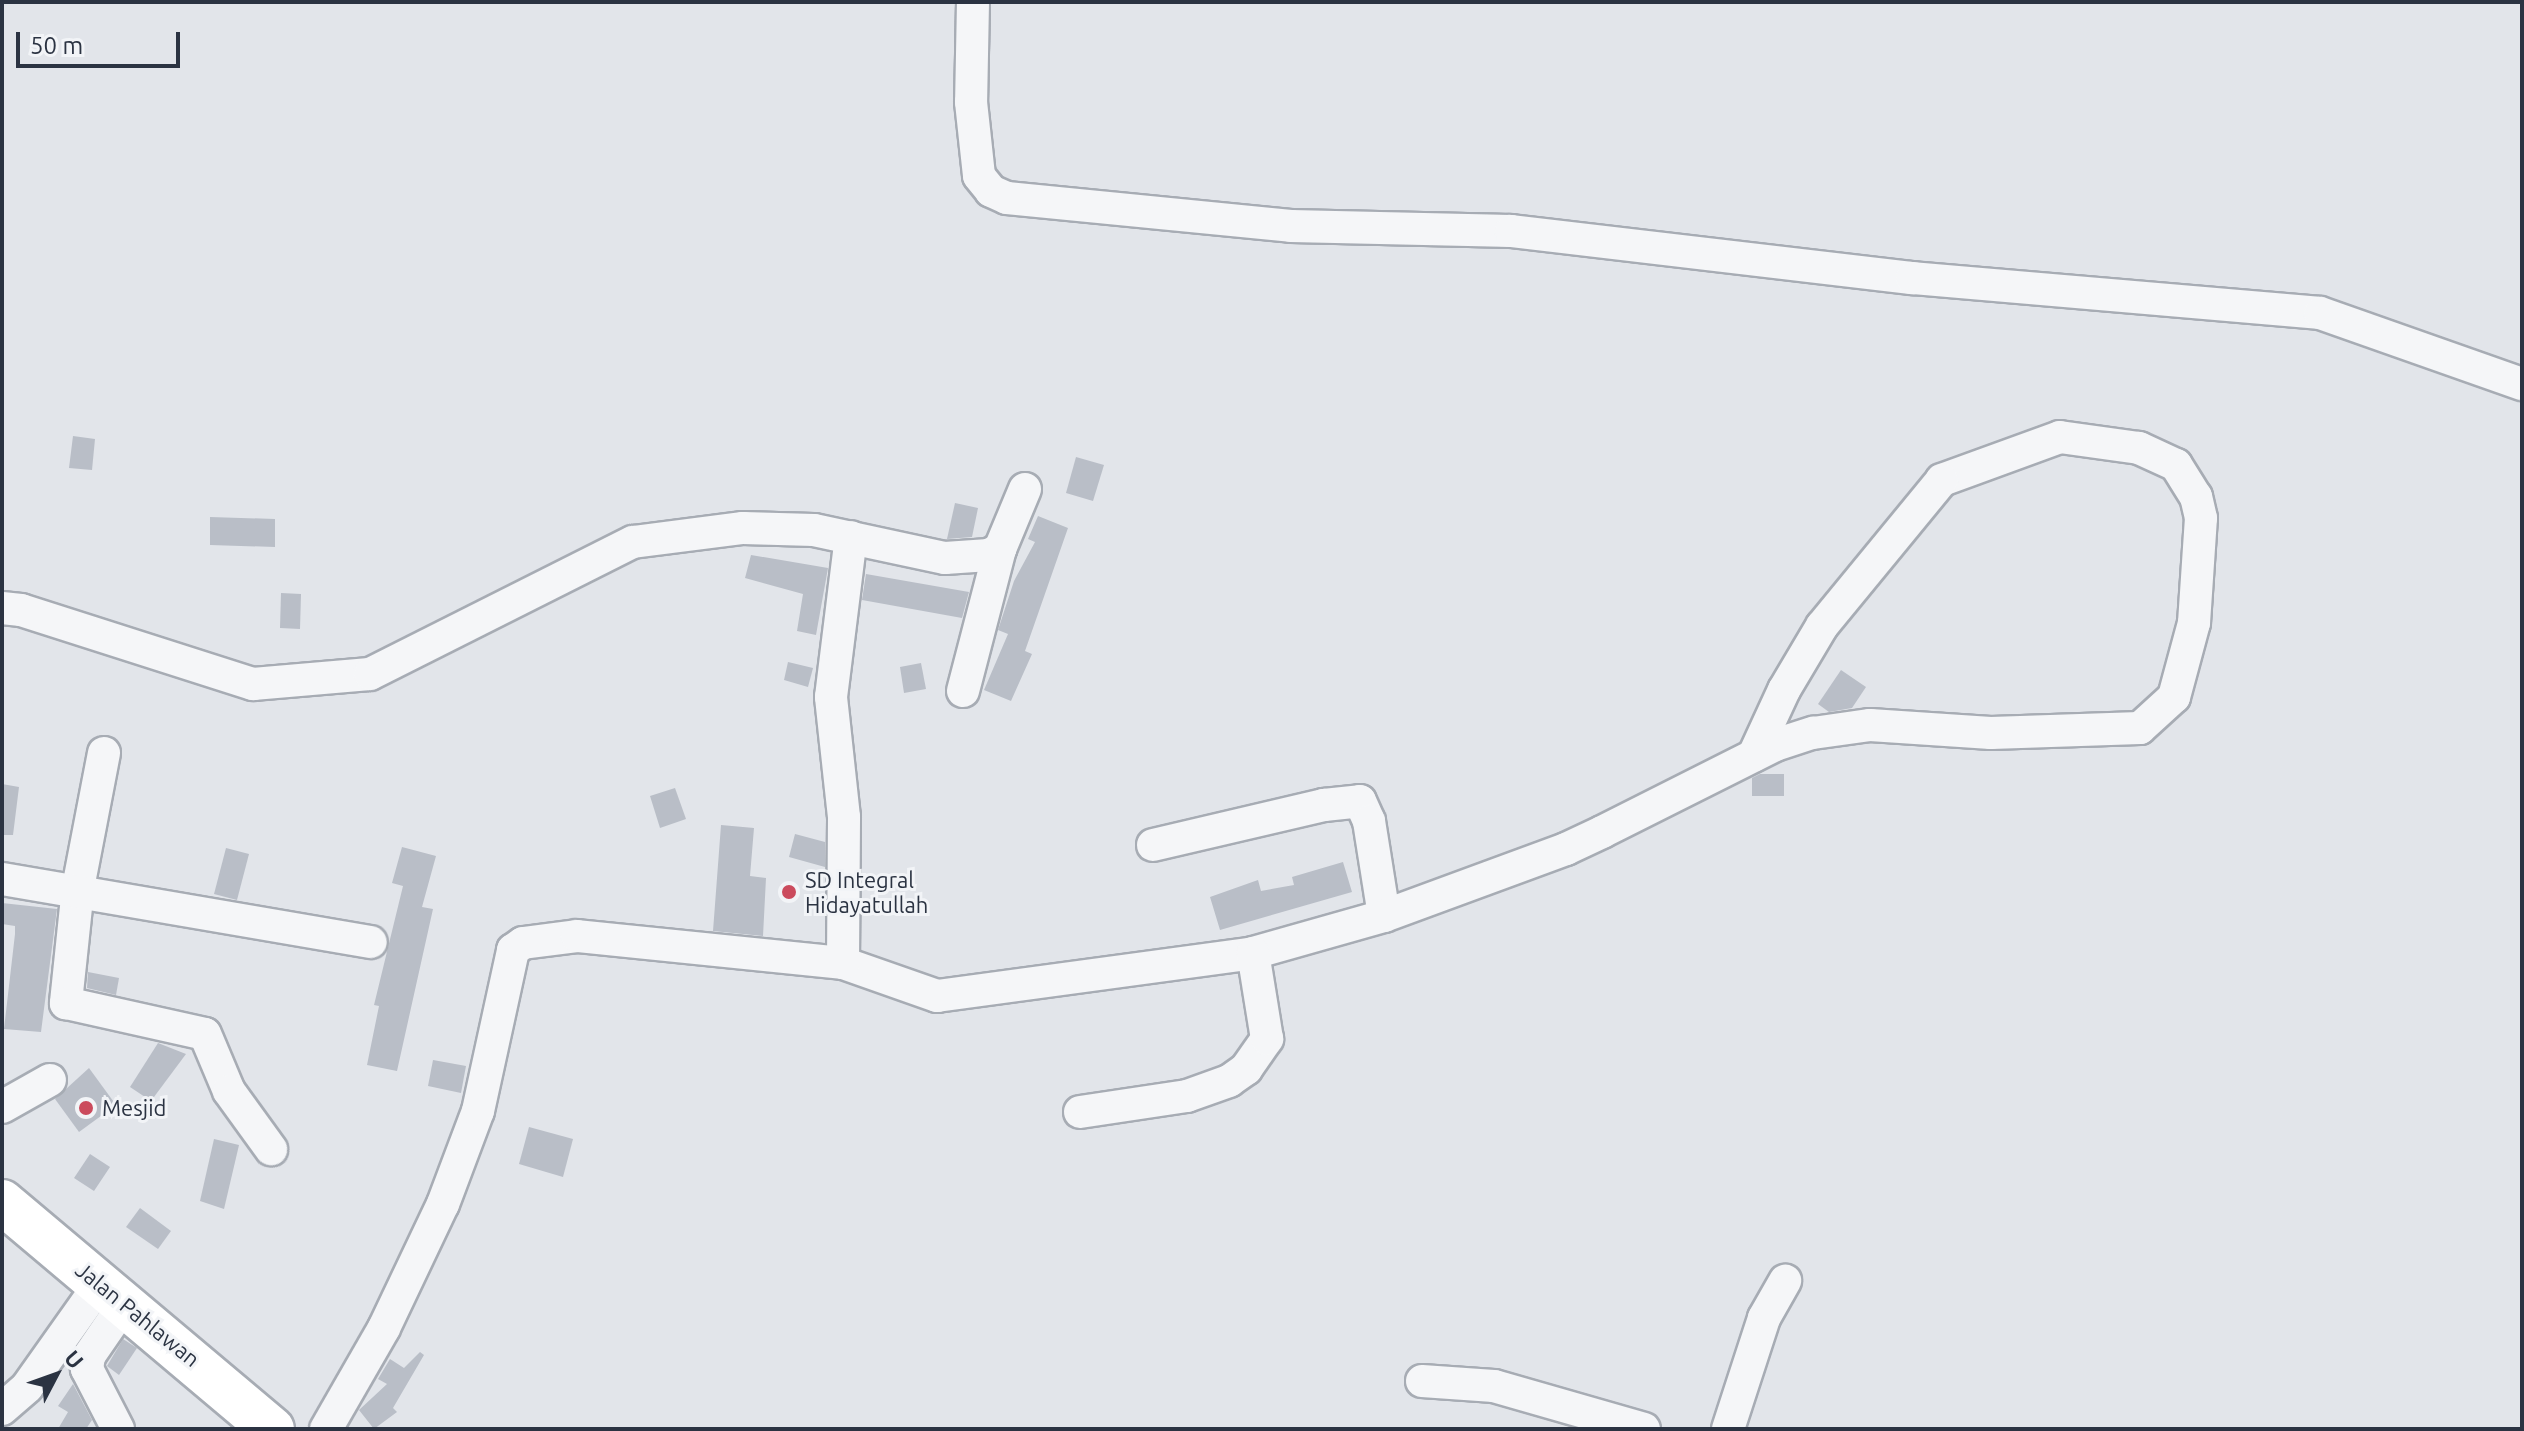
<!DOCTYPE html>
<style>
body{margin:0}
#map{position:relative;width:2524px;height:1431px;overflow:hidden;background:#e2e5ea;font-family:Ubuntu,sans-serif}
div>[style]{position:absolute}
.building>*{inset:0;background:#b9bec7}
.roads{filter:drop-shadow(2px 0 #a7acb4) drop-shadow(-2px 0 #a7acb4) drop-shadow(0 2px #a7acb4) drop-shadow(0 -2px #a7acb4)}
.minor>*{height:32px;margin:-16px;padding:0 16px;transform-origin:16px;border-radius:16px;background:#f5f6f8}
.highway>*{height:44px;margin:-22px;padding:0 22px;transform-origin:22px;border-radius:22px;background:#fff}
.dots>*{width:22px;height:22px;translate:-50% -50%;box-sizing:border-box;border:4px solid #f2f4f7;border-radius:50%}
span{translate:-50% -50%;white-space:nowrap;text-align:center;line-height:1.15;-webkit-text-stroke:6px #f2f4f7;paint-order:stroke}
.poi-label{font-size:22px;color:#2b3342}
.left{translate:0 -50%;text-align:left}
.street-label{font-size:22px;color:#2b3342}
.frame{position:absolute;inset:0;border:4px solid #2b3342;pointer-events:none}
.north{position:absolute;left:16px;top:1335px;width:80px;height:80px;-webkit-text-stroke:6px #f2f4f7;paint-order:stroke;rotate:49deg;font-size:22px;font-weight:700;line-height:32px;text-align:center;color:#2b3342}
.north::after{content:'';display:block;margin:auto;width:28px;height:36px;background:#2b3342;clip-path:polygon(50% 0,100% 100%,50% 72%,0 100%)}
.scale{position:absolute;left:16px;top:32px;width:164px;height:36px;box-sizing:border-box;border:4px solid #2b3342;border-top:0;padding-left:10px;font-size:24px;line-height:28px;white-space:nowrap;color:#2b3342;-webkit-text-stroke:6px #f2f4f7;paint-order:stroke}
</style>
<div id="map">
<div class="building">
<i style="clip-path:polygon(73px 436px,95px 439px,92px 470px,69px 468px)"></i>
<i style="clip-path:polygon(1076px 457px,1104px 465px,1093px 501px,1066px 493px)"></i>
<i style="clip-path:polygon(955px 503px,978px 508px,972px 537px,947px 539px)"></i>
<i style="clip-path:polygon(1038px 516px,1068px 528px,1025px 651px,1032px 654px,1011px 701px,984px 690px,1008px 634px,998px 630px,1014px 581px,1035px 542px,1028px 539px)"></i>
<i style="clip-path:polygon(210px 517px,275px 519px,275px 547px,210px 545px)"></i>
<i style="clip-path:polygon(751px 555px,828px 568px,816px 635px,797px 631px,803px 594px,745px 578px)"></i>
<i style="clip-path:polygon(866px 574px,969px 592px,962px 618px,862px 600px)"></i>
<i style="clip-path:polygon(281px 593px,301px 594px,300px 629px,280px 628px)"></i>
<i style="clip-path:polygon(788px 662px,813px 668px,808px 687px,784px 680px)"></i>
<i style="clip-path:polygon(921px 663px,926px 689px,904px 693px,900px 667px)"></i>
<i style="clip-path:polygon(1841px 670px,1866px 687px,1852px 708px,1829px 712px,1818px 704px)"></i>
<i style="clip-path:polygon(1760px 774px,1784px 774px,1784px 796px,1752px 796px,1752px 778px)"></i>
<i style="clip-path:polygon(2px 784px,19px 787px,13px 835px,2px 835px)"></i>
<i style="clip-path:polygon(675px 788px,686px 819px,660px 828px,650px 796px)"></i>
<i style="clip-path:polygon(721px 825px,754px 828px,750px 876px,766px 878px,763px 936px,713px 931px)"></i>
<i style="clip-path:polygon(795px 834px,825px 842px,825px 867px,789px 857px)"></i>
<i style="clip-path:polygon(402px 847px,436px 856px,422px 907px,433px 909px,397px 1071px,367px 1065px,379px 1006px,374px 1005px,403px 886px,392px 883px)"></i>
<i style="clip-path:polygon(226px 848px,249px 854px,237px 900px,214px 894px)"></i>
<i style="clip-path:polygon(1343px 862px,1352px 892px,1220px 930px,1210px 897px,1258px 880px,1261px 891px,1294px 885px,1292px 877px)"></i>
<i style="clip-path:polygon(2px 903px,57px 909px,41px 1032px,4px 1029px,15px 934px,15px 926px,2px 924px)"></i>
<i style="clip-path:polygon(88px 972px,119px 978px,116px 995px,87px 988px)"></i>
<i style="clip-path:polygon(158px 1043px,186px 1054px,151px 1101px,130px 1087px)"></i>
<i style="clip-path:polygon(433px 1060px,466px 1066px,461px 1093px,428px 1086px)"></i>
<i style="clip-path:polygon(89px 1068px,116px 1105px,79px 1132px,55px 1099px)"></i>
<i style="clip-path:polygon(529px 1127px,573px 1139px,563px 1177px,519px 1164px)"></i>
<i style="clip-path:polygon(214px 1139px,239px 1145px,224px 1209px,200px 1201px)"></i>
<i style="clip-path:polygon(90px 1154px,110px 1167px,94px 1191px,74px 1178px)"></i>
<i style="clip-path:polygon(140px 1208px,171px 1231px,158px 1249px,126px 1227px)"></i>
<i style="clip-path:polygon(123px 1339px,137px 1348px,119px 1375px,107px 1366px)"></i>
<i style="clip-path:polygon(420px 1352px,424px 1355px,393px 1408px,397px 1412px,374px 1429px,359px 1410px,387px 1384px,378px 1379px,390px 1359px,404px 1368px)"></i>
<i style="clip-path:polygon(73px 1384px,92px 1420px,86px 1429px,58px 1429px,68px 1412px,58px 1406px)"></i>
</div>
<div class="roads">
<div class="minor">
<i style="left:973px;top:2px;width:100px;rotate:91.1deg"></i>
<i style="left:971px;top:102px;width:74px;rotate:83.8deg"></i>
<i style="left:979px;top:176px;width:19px;rotate:51deg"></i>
<i style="left:991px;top:191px;width:17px;rotate:24deg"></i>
<i style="left:1007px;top:198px;width:285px;rotate:5.6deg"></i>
<i style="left:1291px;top:226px;width:220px;rotate:1.3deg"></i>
<i style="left:1511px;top:231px;width:404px;rotate:6.7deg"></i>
<i style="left:1912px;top:278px;width:409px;rotate:4.9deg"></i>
<i style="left:2320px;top:313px;width:214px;rotate:19.4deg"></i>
<i style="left:2px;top:608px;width:19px;rotate:6deg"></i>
<i style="left:21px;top:610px;width:244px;rotate:17.7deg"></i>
<i style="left:253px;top:684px;width:117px;rotate:-4.9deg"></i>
<i style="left:370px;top:674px;width:294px;rotate:-26.7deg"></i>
<i style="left:633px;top:542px;width:111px;rotate:-7.3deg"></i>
<i style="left:743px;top:528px;width:71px;rotate:1.6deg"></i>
<i style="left:814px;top:530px;width:134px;rotate:12.1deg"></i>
<i style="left:945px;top:558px;width:44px;rotate:-3.9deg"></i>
<i style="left:989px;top:555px;width:13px;rotate:-29deg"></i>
<i style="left:1000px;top:549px;width:65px;rotate:-67.4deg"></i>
<i style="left:963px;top:691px;width:147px;rotate:-75.4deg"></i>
<i style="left:104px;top:753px;width:137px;rotate:100.9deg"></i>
<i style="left:78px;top:888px;width:116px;rotate:96deg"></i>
<i style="left:66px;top:1003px;width:142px;rotate:12.6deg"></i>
<i style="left:205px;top:1034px;width:62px;rotate:67.2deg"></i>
<i style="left:229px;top:1091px;width:72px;rotate:54.1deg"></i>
<i style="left:1153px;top:845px;width:176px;rotate:-13.2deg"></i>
<i style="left:1324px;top:805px;width:36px;rotate:-6deg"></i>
<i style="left:1360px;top:801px;width:22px;rotate:66deg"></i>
<i style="left:1369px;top:821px;width:96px;rotate:81deg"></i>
<i style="left:2px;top:879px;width:374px;rotate:9.7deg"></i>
<i style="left:843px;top:963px;width:100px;rotate:19.3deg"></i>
<i style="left:937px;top:996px;width:319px;rotate:-7.7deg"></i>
<i style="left:1253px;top:953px;width:136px;rotate:-15.8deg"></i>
<i style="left:1384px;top:916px;width:194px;rotate:-20.2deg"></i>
<i style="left:1566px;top:849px;width:40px;rotate:-25deg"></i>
<i style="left:1602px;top:832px;width:194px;rotate:-26.7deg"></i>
<i style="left:1775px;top:745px;width:40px;rotate:-18deg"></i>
<i style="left:1813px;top:733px;width:58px;rotate:-8deg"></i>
<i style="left:1870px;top:725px;width:121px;rotate:3.8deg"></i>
<i style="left:1991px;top:733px;width:149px;rotate:-1.9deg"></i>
<i style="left:2140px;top:728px;width:46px;rotate:-42.4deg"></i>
<i style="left:2174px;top:697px;width:77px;rotate:-74.9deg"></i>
<i style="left:2194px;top:623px;width:105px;rotate:-86.2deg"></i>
<i style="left:2201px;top:518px;width:22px;rotate:-103deg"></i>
<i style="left:2196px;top:497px;width:38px;rotate:-122deg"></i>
<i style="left:2176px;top:465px;width:41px;rotate:-155.3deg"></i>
<i style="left:2139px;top:448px;width:80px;rotate:-172.1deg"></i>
<i style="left:2060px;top:437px;width:126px;rotate:160deg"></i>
<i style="left:1942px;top:480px;width:189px;rotate:129.4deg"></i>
<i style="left:1822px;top:626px;width:74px;rotate:120.7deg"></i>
<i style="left:1784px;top:690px;width:72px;rotate:114.8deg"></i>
<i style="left:2px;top:1107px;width:55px;rotate:-29.4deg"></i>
<i style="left:1080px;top:1112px;width:108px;rotate:-8.5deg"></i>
<i style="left:1187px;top:1096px;width:45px;rotate:-19.7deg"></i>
<i style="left:1229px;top:1081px;width:21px;rotate:-35deg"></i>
<i style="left:1246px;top:1069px;width:37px;rotate:-55deg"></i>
<i style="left:1267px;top:1039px;width:87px;rotate:-99.2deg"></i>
<i style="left:1422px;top:1381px;width:72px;rotate:4deg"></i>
<i style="left:1494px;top:1386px;width:156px;rotate:16deg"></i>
<i style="left:2px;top:1409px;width:33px;rotate:-41deg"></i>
<i style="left:27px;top:1387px;width:126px;rotate:-54.7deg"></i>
<i style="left:118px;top:1429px;width:68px;rotate:-117.3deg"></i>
<i style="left:87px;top:1369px;width:13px;rotate:-81deg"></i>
<i style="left:89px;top:1356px;width:65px;rotate:-55.6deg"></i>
<i style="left:326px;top:1429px;width:116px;rotate:-60.1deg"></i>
<i style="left:384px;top:1328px;width:137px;rotate:-64.6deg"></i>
<i style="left:443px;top:1204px;width:99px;rotate:-69.4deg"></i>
<i style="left:478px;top:1111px;width:165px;rotate:-77.7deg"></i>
<i style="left:513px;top:950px;width:12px;rotate:-35deg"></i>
<i style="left:523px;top:943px;width:54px;rotate:-7.4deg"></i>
<i style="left:577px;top:936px;width:267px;rotate:5.8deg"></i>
<i style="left:843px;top:963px;width:146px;rotate:-89.6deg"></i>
<i style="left:844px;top:817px;width:121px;rotate:-96.2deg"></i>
<i style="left:831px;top:697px;width:161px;rotate:-82.9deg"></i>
<i style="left:1728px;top:1429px;width:117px;rotate:-72deg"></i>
<i style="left:1764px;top:1318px;width:43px;rotate:-60.4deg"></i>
</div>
<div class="highway">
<i style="left:2px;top:1202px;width:353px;rotate:40.1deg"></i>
</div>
</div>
<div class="dots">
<i style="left:789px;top:892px;background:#cb4b5d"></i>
<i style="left:86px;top:1108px;background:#cb4b5d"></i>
</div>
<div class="poi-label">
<span class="left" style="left:805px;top:892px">SD Integral<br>Hidayatullah</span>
<span class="left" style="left:102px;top:1108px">Mesjid</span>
</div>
<div class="street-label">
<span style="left:138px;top:1314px;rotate:39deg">Jalan Pahlawan</span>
</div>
<div class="frame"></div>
<div class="north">U</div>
<div class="scale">50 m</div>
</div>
